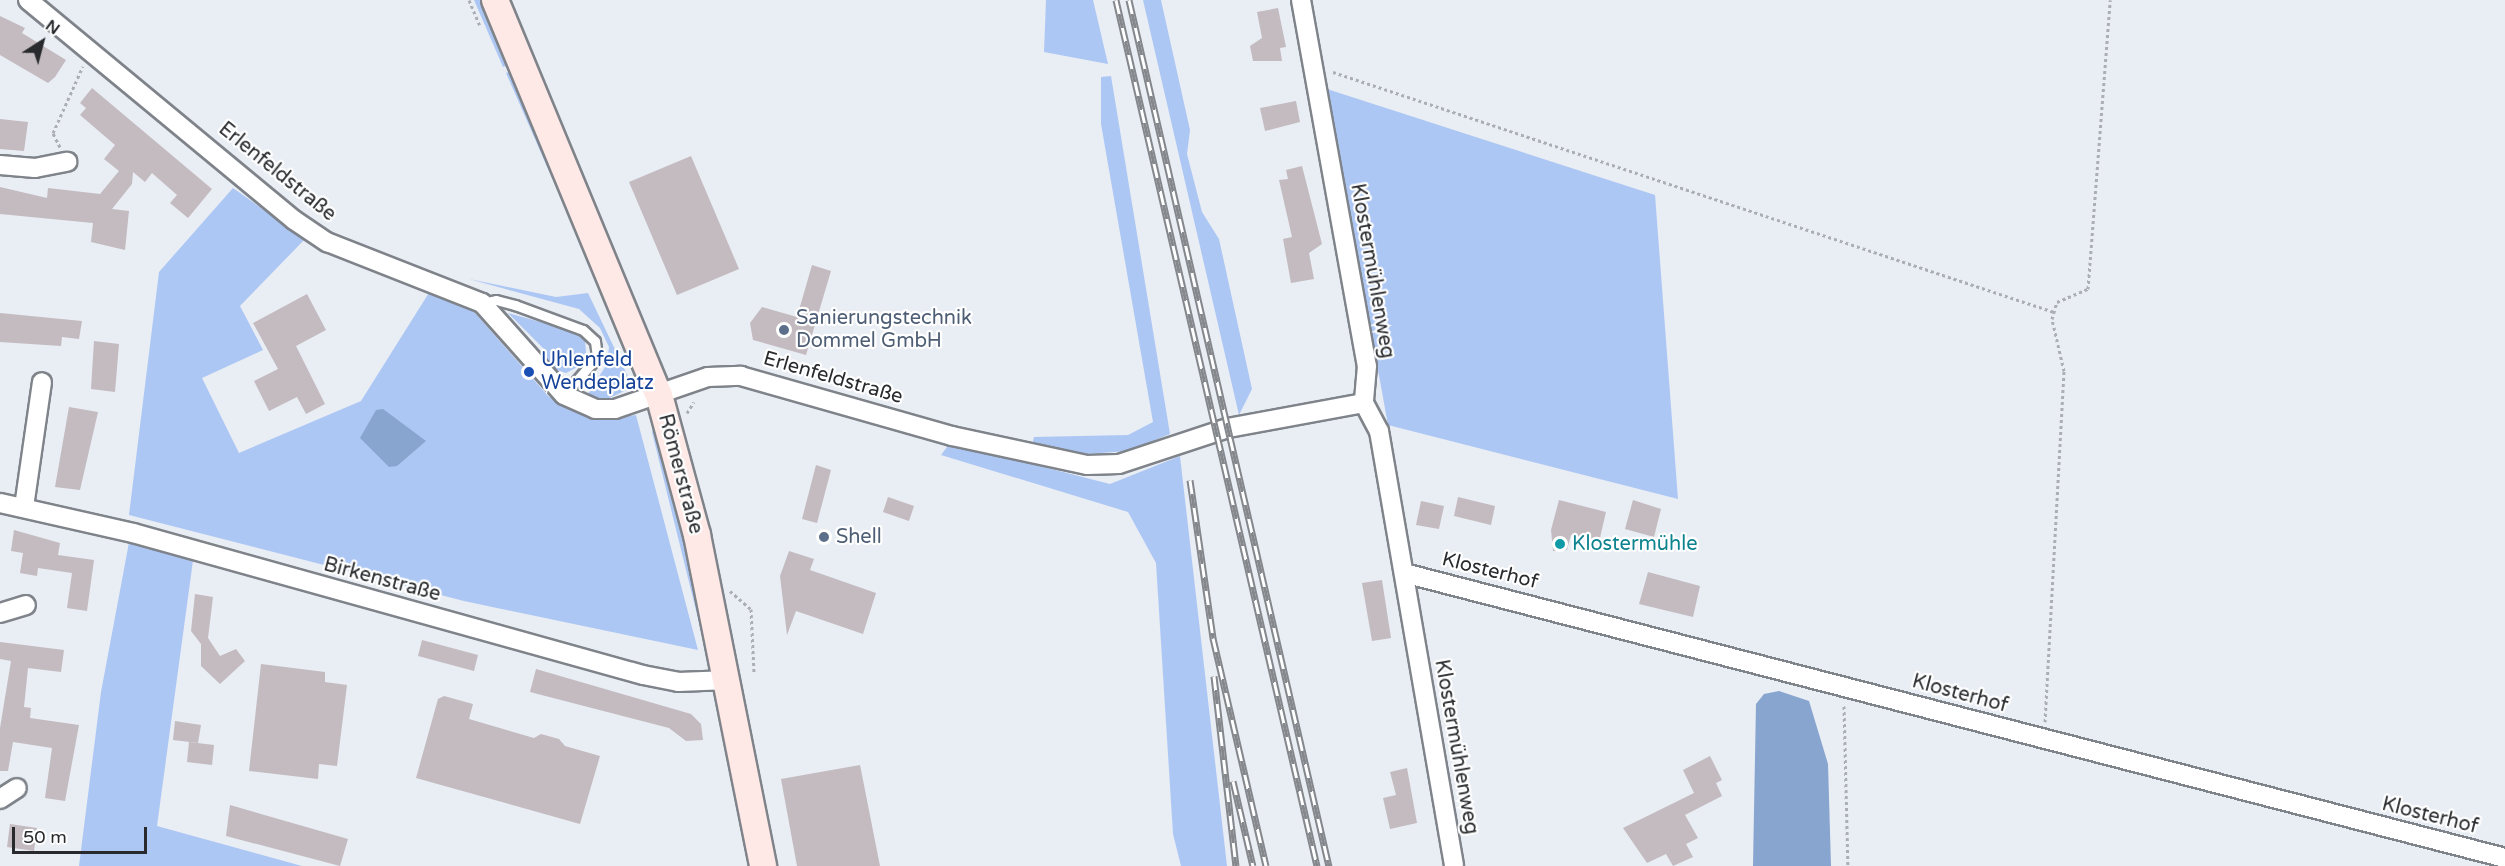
<!DOCTYPE html>
<meta charset="utf-8">
<style>
body{margin:0}
#map{position:relative;width:2505px;height:866px;overflow:hidden;background:#e9edf4;font-family:"Varela Round",sans-serif}
div>[style]{position:absolute}
.green>*{inset:0;background:#adc7f4}
.water>*{inset:0;background:#87a5cf}
.building>*{inset:0;background:#c3bbc0}
.path>*{height:3px;margin-top:-1.5px;transform-origin:0;background:repeating-linear-gradient(90deg,#abaeb4 0 3px,transparent 0 6px)}
.roads{filter:drop-shadow(2px 0 #7f838a) drop-shadow(-2px 0 #7f838a) drop-shadow(0 2px #7f838a) drop-shadow(0 -2px #7f838a)}
.lane>*{height:9px;margin:-4.5px;padding:0 4.5px;transform-origin:4.5px;border-radius:4.5px;background:#fff}
.street>*{height:18px;margin:-9px;padding:0 9px;transform-origin:9px;border-radius:9px;background:#fff}
.secondary>*{height:26px;margin:-13px;padding:0 13px;transform-origin:13px;border-radius:13px;background:#fee9e6}
.rail>*{height:7px;margin-top:-3.5px;transform-origin:0;background:repeating-linear-gradient(90deg,#fff 0 14px,#84878b 0 28px);box-sizing:border-box;border-block:2px solid #84878b}
.dots>*{width:16px;height:16px;translate:-50% -50%;box-sizing:border-box;border:3px solid #fff;border-radius:50%}
span{translate:-50% -50%;white-space:nowrap;text-align:center;line-height:1.15;-webkit-text-stroke:4.5px #fff;paint-order:stroke}
.street-label{font-size:20px;color:#282a2d}
.service-label{font-size:20px;color:#4e5e75}
.left{translate:0 -50%;text-align:left}
.transit-label{font-size:20px;color:#164399}
.culture-label{font-size:20px;color:#0d838f}
.north{position:absolute;left:12px;top:12px;width:60px;height:60px;-webkit-text-stroke:4px #fff;paint-order:stroke;rotate:36deg;font-size:16px;font-weight:700;line-height:24px;text-align:center;color:#282a2d}
.north::after{content:'';display:block;margin:auto;width:21px;height:27px;background:#282a2d;clip-path:polygon(50% 0,100% 100%,50% 72%,0 100%)}
.scale{position:absolute;left:12px;top:827px;width:135px;height:27px;box-sizing:border-box;border:3px solid #282a2d;border-top:0;padding-left:8px;font-size:18px;line-height:21px;white-space:nowrap;color:#282a2d;-webkit-text-stroke:4px #fff;paint-order:stroke}
</style>
<div id="map">
<div class="green">
<i style="clip-path:polygon(474px 0,485px 0,512px 64px,503px 67px)"></i>
<i style="clip-path:polygon(1046px 0,1093px 0,1108px 64px,1044px 52px)"></i>
<i style="clip-path:polygon(1143px 0,1161px 0,1190px 130px,1187px 154px,1202px 212px,1219px 239px,1252px 389px,1239px 415px)"></i>
<i style="clip-path:polygon(514px 70px,634px 365px,506px 73px)"></i>
<i style="clip-path:polygon(1111px 76px,1170px 434px,1128px 451px,1059px 456px,1031px 449px,1034px 437px,1128px 435px,1153px 422px,1101px 124px,1101px 77px)"></i>
<i style="clip-path:polygon(1327px 89px,1655px 195px,1678px 499px,1388px 425px)"></i>
<i style="clip-path:polygon(233px 188px,305px 239px,240px 306px,263px 350px,202px 378px,239px 453px,361px 401px,432px 288px,468px 305px,549px 397px,603px 420px,636px 415px,698px 650px,464px 601px,129px 515px,159px 272px)"></i>
<i style="clip-path:polygon(469px 279px,556px 297px,588px 293px,633px 387px,601px 402px,586px 397px,607px 364px,609px 347px,600px 328px,579px 309px)"></i>
<i style="clip-path:polygon(508px 313px,573px 331px,585px 341px,587px 362px,566px 373px,554px 369px,542px 355px,546px 351px)"></i>
<i style="clip-path:polygon(654px 426px,709px 642px,706px 651px,652px 432px)"></i>
<i style="clip-path:polygon(950px 443px,1110px 484px,1180px 456px,1227px 866px,1181px 866px,1173px 834px,1156px 563px,1128px 512px,941px 455px)"></i>
<i style="clip-path:polygon(130px 537px,194px 553px,157px 826px,302px 866px,79px 866px,101px 692px)"></i>
</div>
<div class="water">
<i style="clip-path:polygon(383px 409px,426px 441px,397px 466px,389px 467px,360px 438px,376px 410px)"></i>
<i style="clip-path:polygon(1779px 691px,1809px 701px,1828px 764px,1831px 866px,1753px 866px,1756px 704px,1764px 694px)"></i>
</div>
<div class="building">
<i style="clip-path:polygon(1278px 8px,1286px 47px,1280px 48px,1282px 61px,1253px 61px,1250px 46px,1262px 38px,1257px 12px)"></i>
<i style="clip-path:polygon(0 16px,25px 28px,22px 33px,66px 60px,55px 77px,48px 83px,0 55px)"></i>
<i style="clip-path:polygon(92px 88px,212px 189px,188px 218px,170px 203px,177px 195px,152px 173px,145px 182px,133px 172px,132px 184px,112px 209px,129px 211px,125px 250px,91px 242px,93px 223px,0 214px,0 187px,47px 198px,48px 188px,100px 194px,119px 171px,104px 159px,115px 145px,80px 115px,86px 108px,80px 103px)"></i>
<i style="clip-path:polygon(1296px 101px,1300px 122px,1265px 131px,1260px 108px)"></i>
<i style="clip-path:polygon(0 119px,28px 122px,24px 151px,0 149px)"></i>
<i style="clip-path:polygon(691px 156px,739px 269px,677px 295px,629px 182px)"></i>
<i style="clip-path:polygon(1302px 166px,1322px 244px,1309px 253px,1314px 279px,1291px 283px,1283px 239px,1292px 237px,1279px 180px,1288px 179px,1286px 170px)"></i>
<i style="clip-path:polygon(812px 265px,831px 271px,806px 355px,753px 340px,750px 323px,762px 307px,797px 317px)"></i>
<i style="clip-path:polygon(307px 294px,326px 330px,296px 346px,325px 404px,306px 414px,297px 397px,269px 411px,254px 381px,278px 369px,253px 323px)"></i>
<i style="clip-path:polygon(0 313px,82px 321px,79px 339px,62px 337px,61px 346px,0 342px)"></i>
<i style="clip-path:polygon(94px 341px,119px 344px,115px 392px,91px 389px)"></i>
<i style="clip-path:polygon(69px 407px,98px 412px,80px 490px,55px 487px)"></i>
<i style="clip-path:polygon(816px 465px,831px 470px,817px 523px,802px 519px)"></i>
<i style="clip-path:polygon(888px 497px,914px 506px,909px 521px,883px 512px)"></i>
<i style="clip-path:polygon(1458px 497px,1495px 506px,1491px 525px,1454px 516px)"></i>
<i style="clip-path:polygon(1559px 500px,1606px 512px,1599px 542px,1571px 535px,1567px 550px,1553px 551px,1551px 530px)"></i>
<i style="clip-path:polygon(1633px 500px,1661px 509px,1654px 537px,1625px 529px)"></i>
<i style="clip-path:polygon(1421px 501px,1444px 506px,1439px 529px,1416px 525px)"></i>
<i style="clip-path:polygon(14px 530px,60px 543px,58px 555px,94px 560px,87px 611px,67px 608px,72px 573px,38px 568px,37px 576px,20px 573px,23px 553px,11px 551px)"></i>
<i style="clip-path:polygon(789px 551px,814px 559px,810px 570px,876px 593px,863px 634px,796px 611px,787px 635px,780px 576px)"></i>
<i style="clip-path:polygon(1648px 572px,1700px 586px,1693px 617px,1639px 604px)"></i>
<i style="clip-path:polygon(1382px 580px,1391px 638px,1372px 641px,1362px 583px)"></i>
<i style="clip-path:polygon(195px 594px,213px 597px,208px 638px,220px 656px,236px 649px,245px 661px,220px 684px,201px 666px,201px 644px,191px 631px)"></i>
<i style="clip-path:polygon(422px 640px,478px 655px,474px 671px,418px 656px)"></i>
<i style="clip-path:polygon(0 642px,64px 650px,61px 672px,28px 668px,24px 707px,31px 708px,30px 718px,79px 725px,65px 801px,45px 798px,52px 748px,13px 742px,8px 771px,0 771px,0 728px,11px 661px,0 659px)"></i>
<i style="clip-path:polygon(261px 664px,325px 672px,325px 682px,347px 685px,337px 766px,319px 764px,318px 779px,249px 771px)"></i>
<i style="clip-path:polygon(536px 669px,691px 714px,701px 724px,703px 740px,686px 741px,669px 728px,530px 692px)"></i>
<i style="clip-path:polygon(444px 696px,473px 704px,469px 719px,534px 738px,541px 734px,559px 739px,565px 746px,600px 756px,580px 824px,416px 778px,438px 699px)"></i>
<i style="clip-path:polygon(175px 721px,201px 725px,198px 743px,173px 740px)"></i>
<i style="clip-path:polygon(189px 742px,214px 745px,212px 765px,187px 762px)"></i>
<i style="clip-path:polygon(1710px 756px,1722px 780px,1716px 783px,1722px 796px,1685px 815px,1698px 838px,1686px 844px,1693px 857px,1673px 866px,1666px 854px,1647px 863px,1623px 828px,1694px 793px,1683px 770px)"></i>
<i style="clip-path:polygon(860px 765px,880px 866px,797px 866px,781px 779px)"></i>
<i style="clip-path:polygon(1407px 768px,1417px 823px,1390px 829px,1383px 798px,1396px 795px,1390px 772px)"></i>
<i style="clip-path:polygon(230px 805px,348px 839px,340px 866px,226px 836px)"></i>
<i style="clip-path:polygon(10px 824px,37px 828px,34px 851px,7px 847px)"></i>
</div>
<div class="path">
<i style="left:469px;top:0;width:28px;rotate:67deg"></i>
<i style="left:1333px;top:72px;width:760px;rotate:18.41deg"></i>
<i style="left:60px;top:147px;width:16px;rotate:-117deg"></i>
<i style="left:53px;top:133px;width:73px;rotate:-65.9deg"></i>
<i style="left:687px;top:413px;width:13px;rotate:-58deg"></i>
<i style="left:730px;top:591px;width:28px;rotate:41deg"></i>
<i style="left:751px;top:609px;width:64px;rotate:87.3deg"></i>
<i style="left:1844px;top:706px;width:160px;rotate:88.6deg"></i>
<i style="left:2045px;top:722px;width:352px;rotate:-86.9deg"></i>
<i style="left:2064px;top:371px;width:53px;rotate:-103deg"></i>
<i style="left:2052px;top:319px;width:18px;rotate:-74deg"></i>
<i style="left:2057px;top:302px;width:34px;rotate:-23deg"></i>
<i style="left:2088px;top:289px;width:290px;rotate:-85.6deg"></i>
</div>
<div class="roads">
<div class="lane">
<i style="left:482px;top:303px;width:14px;rotate:-12deg"></i>
<i style="left:496px;top:300px;width:20px;rotate:15deg"></i>
<i style="left:515px;top:305px;width:72px;rotate:20.2deg"></i>
<i style="left:583px;top:330px;width:16px;rotate:43deg"></i>
<i style="left:595px;top:341px;width:16px;rotate:83deg"></i>
<i style="left:597px;top:357px;width:50px;rotate:131deg"></i>
</div>
<div class="street">
<i style="left:28px;top:0;width:345px;rotate:39.6deg"></i>
<i style="left:294px;top:220px;width:40px;rotate:34deg"></i>
<i style="left:327px;top:242px;width:167px;rotate:21.5deg"></i>
<i style="left:482px;top:303px;width:123px;rotate:48.3deg"></i>
<i style="left:564px;top:395px;width:34px;rotate:24deg"></i>
<i style="left:595px;top:409px;width:20px"></i>
<i style="left:615px;top:409px;width:98px;rotate:-19deg"></i>
<i style="left:708px;top:377px;width:33px;rotate:-2deg"></i>
<i style="left:741px;top:376px;width:219px;rotate:15.9deg"></i>
<i style="left:952px;top:436px;width:138px;rotate:12.1deg"></i>
<i style="left:1087px;top:465px;width:32px;rotate:-2deg"></i>
<i style="left:1119px;top:464px;width:115px;rotate:-18.3deg"></i>
<i style="left:1228px;top:428px;width:138px;rotate:-10.4deg"></i>
<i style="left:1301px;top:0;width:372px;rotate:79.8deg"></i>
<i style="left:1367px;top:366px;width:37px;rotate:95deg"></i>
<i style="left:1364px;top:403px;width:32px;rotate:62deg"></i>
<i style="left:1379px;top:431px;width:441px;rotate:80.2deg"></i>
<i style="left:0;top:165px;width:35px;rotate:5deg"></i>
<i style="left:35px;top:168px;width:33px;rotate:-11deg"></i>
<i style="left:0;top:503px;width:136px;rotate:12.7deg"></i>
<i style="left:133px;top:533px;width:529px;rotate:15.56deg"></i>
<i style="left:643px;top:675px;width:36px;rotate:11deg"></i>
<i style="left:678px;top:682px;width:51px;rotate:-2.2deg"></i>
<i style="left:24px;top:507px;width:126px;rotate:-81.8deg"></i>
<i style="left:1404px;top:573px;width:1137px;rotate:14.51deg"></i>
<i style="left:0;top:613px;width:27px;rotate:-17deg"></i>
<i style="left:0;top:799px;width:20px;rotate:-33deg"></i>
</div>
<div class="secondary">
<i style="left:495px;top:0;width:428px;rotate:67.5deg"></i>
<i style="left:659px;top:395px;width:145px;rotate:74.8deg"></i>
<i style="left:697px;top:535px;width:338px;rotate:78.7deg"></i>
</div>
</div>
<div class="rail">
<i style="left:1116px;top:0;width:889px;rotate:76.93deg"></i>
<i style="left:1129px;top:0;width:889px;rotate:77deg"></i>
<i style="left:1190px;top:480px;width:160px;rotate:81.7deg"></i>
<i style="left:1213px;top:638px;width:234px;rotate:76.9deg"></i>
<i style="left:1214px;top:676px;width:191px;rotate:83.4deg"></i>
<i style="left:1233px;top:781px;width:87px;rotate:76.8deg"></i>
</div>
<div class="dots">
<i style="left:784px;top:330px;background:#5c6f8a"></i>
<i style="left:529px;top:372px;background:#1a4fb4"></i>
<i style="left:824px;top:537px;background:#5c6f8a"></i>
<i style="left:1560px;top:544px;background:#0f9aa8"></i>
</div>
<div class="street-label">
<span style="left:277px;top:172px;rotate:39deg">Erlenfeldstraße</span>
<span style="left:1372px;top:271px;rotate:80deg">Klostermühlenweg</span>
<span style="left:833px;top:378px;rotate:16deg">Erlenfeldstraße</span>
<span style="left:680px;top:474px;rotate:75deg">Römerstraße</span>
<span style="left:1490px;top:571px;rotate:14deg">Klosterhof</span>
<span style="left:382px;top:580px;rotate:15deg">Birkenstraße</span>
<span style="left:1960px;top:694px;rotate:15deg">Klosterhof</span>
<span style="left:1456px;top:747px;rotate:80deg">Klostermühlenweg</span>
<span style="left:2430px;top:816px;rotate:14deg">Klosterhof</span>
</div>
<div class="service-label">
<span class="left" style="left:796px;top:330px">Sanierungstechnik<br>Dommel GmbH</span>
<span class="left" style="left:836px;top:537px">Shell</span>
</div>
<div class="transit-label">
<span class="left" style="left:541px;top:372px">Uhlenfeld<br>Wendeplatz</span>
</div>
<div class="culture-label">
<span class="left" style="left:1572px;top:544px">Klostermühle</span>
</div>
<div class="north">N</div>
<div class="scale">50 m</div>
</div>
